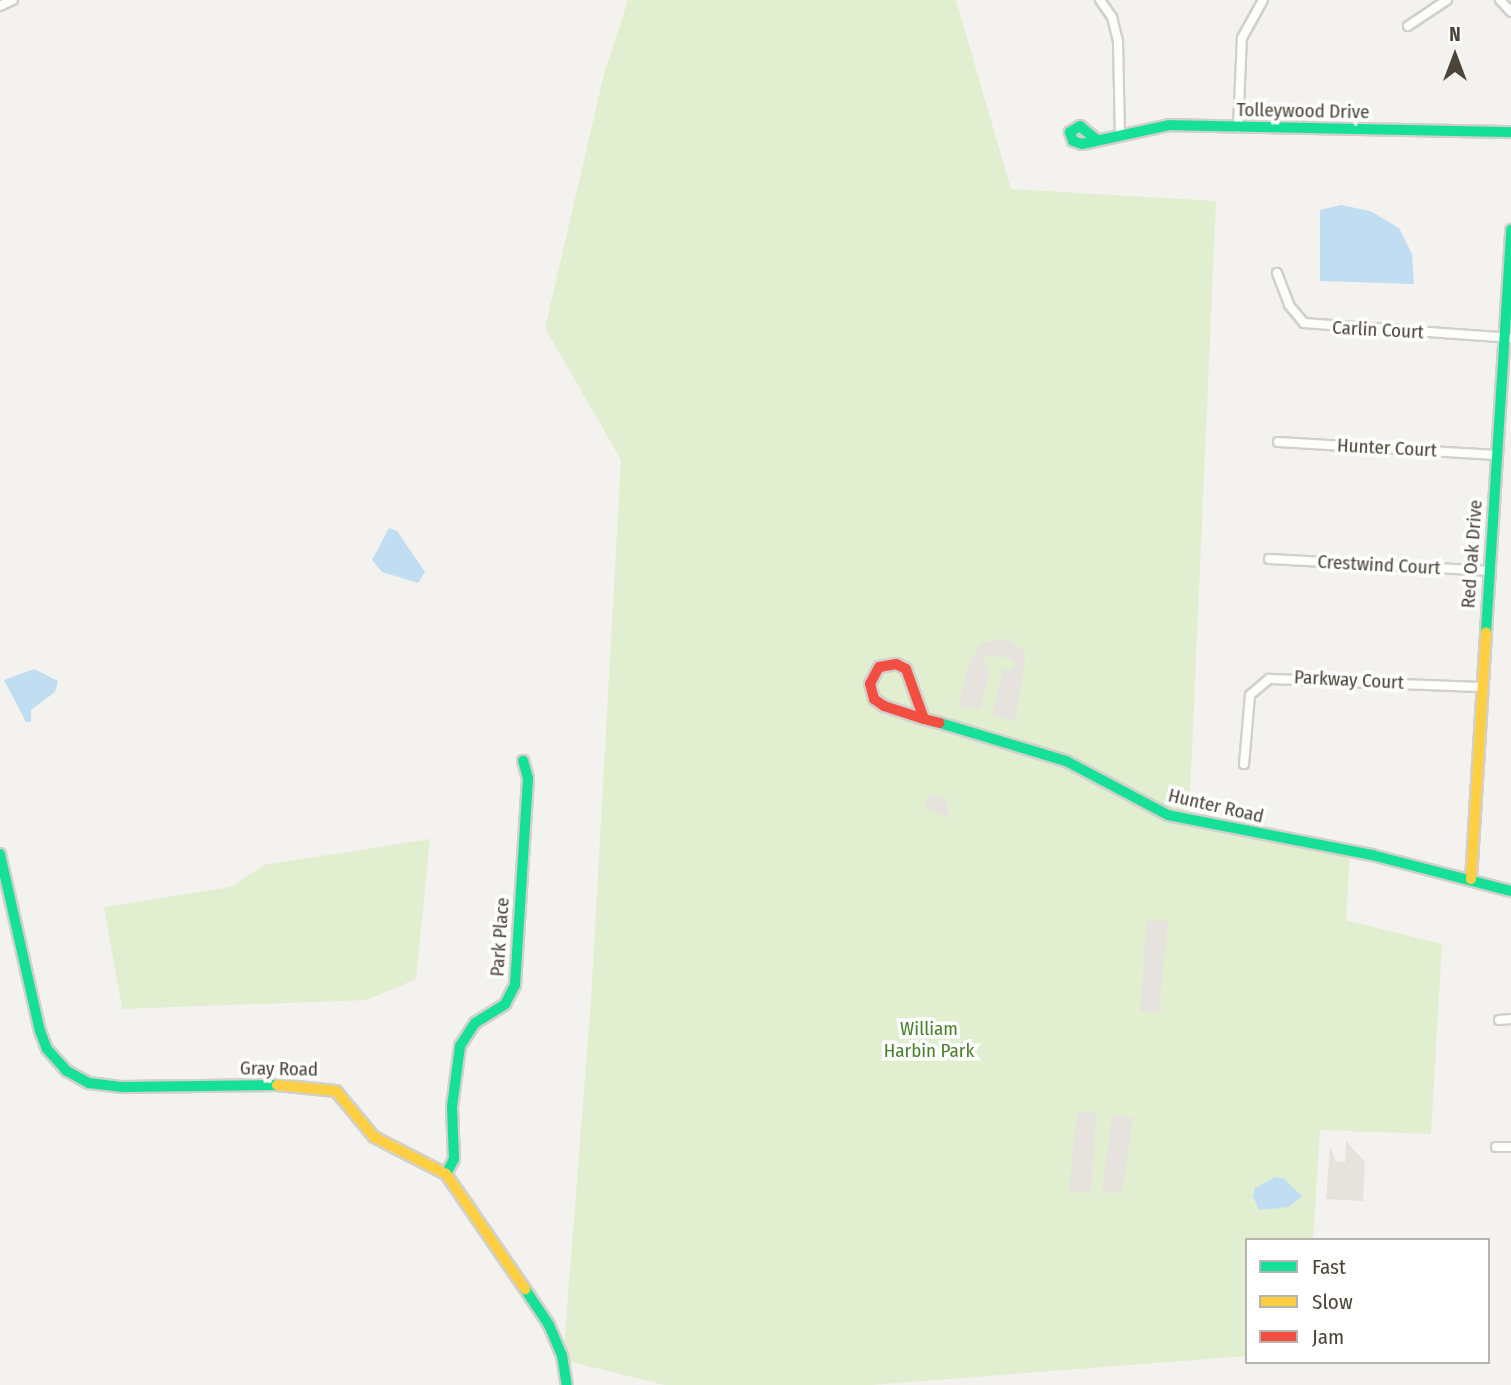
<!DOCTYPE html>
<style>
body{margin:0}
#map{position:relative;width:1511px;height:1385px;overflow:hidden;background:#f4f2ee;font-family:"Fira Sans Condensed",sans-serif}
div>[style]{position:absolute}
.green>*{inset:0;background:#e1eecf}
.parking>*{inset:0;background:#e6e3df}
.water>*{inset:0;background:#c0ddf1}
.roads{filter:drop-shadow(2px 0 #d2d0cb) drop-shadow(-2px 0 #d2d0cb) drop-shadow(0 2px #d2d0cb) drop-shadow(0 -2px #d2d0cb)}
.street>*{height:8px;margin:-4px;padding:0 4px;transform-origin:4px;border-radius:4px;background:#fdfdfc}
.fast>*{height:10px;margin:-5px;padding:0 5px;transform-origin:5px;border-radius:5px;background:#16e098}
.slow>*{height:10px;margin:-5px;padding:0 5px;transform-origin:5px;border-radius:5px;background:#ffcf43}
.jam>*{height:10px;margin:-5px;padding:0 5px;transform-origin:5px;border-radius:5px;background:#f24e42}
span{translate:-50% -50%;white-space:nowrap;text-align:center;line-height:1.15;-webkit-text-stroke:7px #fff;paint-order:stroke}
.street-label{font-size:19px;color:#4b4439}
.park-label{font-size:19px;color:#4a7f2a}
.legend{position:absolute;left:1245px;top:1238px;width:245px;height:126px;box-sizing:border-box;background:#fff;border:2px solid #b7b4b0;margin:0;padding:9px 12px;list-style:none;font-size:21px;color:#4b4439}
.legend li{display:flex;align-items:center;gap:14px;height:35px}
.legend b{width:35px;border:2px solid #b7b4b0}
.north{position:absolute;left:1420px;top:21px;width:70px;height:70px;-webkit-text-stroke:5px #fff;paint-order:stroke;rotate:0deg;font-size:19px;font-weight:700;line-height:28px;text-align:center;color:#4b4439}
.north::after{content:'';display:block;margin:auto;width:24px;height:32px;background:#4b4439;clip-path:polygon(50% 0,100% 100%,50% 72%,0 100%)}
</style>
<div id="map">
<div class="green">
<i style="clip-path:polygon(628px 0,956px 0,1011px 189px,1216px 201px,1189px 819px,1350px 854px,1346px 920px,1442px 944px,1431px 1134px,1320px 1130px,1313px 1240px,1247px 1240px,1247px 1356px,871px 1385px,665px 1385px,563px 1360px,591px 1000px,621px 460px,545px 328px,604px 74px)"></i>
<i style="clip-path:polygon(430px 839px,416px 979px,367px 1000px,122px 1009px,104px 907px,231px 887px,264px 865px)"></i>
</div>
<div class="parking">
<i style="clip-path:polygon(1009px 639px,1026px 654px,1015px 721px,992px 716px,1003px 669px,1013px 669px,1014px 661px,997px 655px,983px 658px,990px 672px,980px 710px,958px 707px,968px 665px,981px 643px)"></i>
<i style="clip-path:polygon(930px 794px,947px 799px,948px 817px,924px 808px)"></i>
<i style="clip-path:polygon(1147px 920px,1168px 921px,1159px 1013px,1140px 1011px)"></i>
<i style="clip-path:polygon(1077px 1112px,1096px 1113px,1091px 1194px,1069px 1191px)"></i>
<i style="clip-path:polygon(1112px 1115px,1133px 1118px,1122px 1193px,1102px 1192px)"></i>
<i style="clip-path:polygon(1346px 1141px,1365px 1162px,1363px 1201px,1326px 1199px,1330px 1147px,1336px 1161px,1345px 1162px)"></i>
</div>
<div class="water">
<i style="clip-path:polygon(1341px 205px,1370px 211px,1399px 228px,1412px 254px,1414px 284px,1320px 281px,1320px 210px)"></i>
<i style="clip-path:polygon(389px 528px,397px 531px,425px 572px,418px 583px,382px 572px,372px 560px)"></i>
<i style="clip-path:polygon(34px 669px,58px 681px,55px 692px,31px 710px,31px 722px,26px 722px,4px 680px)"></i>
<i style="clip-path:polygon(1275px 1177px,1283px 1178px,1302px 1196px,1289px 1207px,1259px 1210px,1253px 1196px,1255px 1188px)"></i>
</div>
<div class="roads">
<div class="street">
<i style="left:1100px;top:0;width:21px;rotate:55deg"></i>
<i style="left:1112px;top:17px;width:25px;rotate:76deg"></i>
<i style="left:1118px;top:41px;width:94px;rotate:88.8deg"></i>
<i style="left:1500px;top:0;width:16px;rotate:47deg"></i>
<i style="left:0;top:6px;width:14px;rotate:-25deg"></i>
<i style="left:1408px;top:26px;width:47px;rotate:-33.7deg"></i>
<i style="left:1238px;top:128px;width:90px;rotate:-87.5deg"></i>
<i style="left:1242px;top:38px;width:43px;rotate:-61.1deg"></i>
<i style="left:1277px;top:273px;width:34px;rotate:69deg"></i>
<i style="left:1289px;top:305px;width:23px;rotate:50deg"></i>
<i style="left:1304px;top:323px;width:208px;rotate:4.1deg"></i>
<i style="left:1278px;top:442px;width:219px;rotate:3.4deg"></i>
<i style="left:1269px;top:559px;width:219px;rotate:3.1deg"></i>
<i style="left:1244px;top:764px;width:69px;rotate:-85deg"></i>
<i style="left:1250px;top:695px;width:25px;rotate:-40deg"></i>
<i style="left:1269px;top:679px;width:212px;rotate:2.2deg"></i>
<i style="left:1499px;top:1020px;width:12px;rotate:-5deg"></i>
<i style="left:1496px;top:1147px;width:15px"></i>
</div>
<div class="fast">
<i style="left:1097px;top:140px;width:22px;rotate:-141deg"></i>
<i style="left:1080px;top:126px;width:12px;rotate:149deg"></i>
<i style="left:1070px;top:132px;width:9px;rotate:72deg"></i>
<i style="left:1073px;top:141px;width:9px;rotate:18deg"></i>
<i style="left:1082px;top:144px;width:89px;rotate:-12.3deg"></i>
<i style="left:1169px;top:125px;width:342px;rotate:1.2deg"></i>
<i style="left:1486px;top:632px;width:403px;rotate:-86.4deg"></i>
<i style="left:940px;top:723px;width:132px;rotate:16.8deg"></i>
<i style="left:1066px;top:761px;width:115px;rotate:27.9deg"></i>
<i style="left:1168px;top:815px;width:208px;rotate:11.1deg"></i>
<i style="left:1372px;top:855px;width:144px;rotate:14.5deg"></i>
<i style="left:0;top:854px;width:181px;rotate:77.3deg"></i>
<i style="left:40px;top:1031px;width:19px;rotate:69deg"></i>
<i style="left:47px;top:1049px;width:30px;rotate:48deg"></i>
<i style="left:67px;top:1071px;width:25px;rotate:29deg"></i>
<i style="left:89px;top:1083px;width:34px;rotate:7deg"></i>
<i style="left:123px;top:1087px;width:154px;rotate:-0.7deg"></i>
<i style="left:446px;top:1174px;width:17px;rotate:-62deg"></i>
<i style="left:454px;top:1159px;width:52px;rotate:-92.2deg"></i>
<i style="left:452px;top:1107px;width:62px;rotate:-82.5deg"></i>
<i style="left:460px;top:1046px;width:27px;rotate:-57deg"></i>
<i style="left:475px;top:1023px;width:36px;rotate:-32deg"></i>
<i style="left:505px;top:1004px;width:21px;rotate:-62deg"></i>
<i style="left:515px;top:985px;width:207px;rotate:-86.4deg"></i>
<i style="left:528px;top:778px;width:18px;rotate:-106deg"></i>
<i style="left:525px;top:1289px;width:43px;rotate:56.3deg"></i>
<i style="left:549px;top:1325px;width:33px;rotate:67deg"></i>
<i style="left:562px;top:1355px;width:30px;rotate:81deg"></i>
</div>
<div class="slow">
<i style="left:1471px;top:879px;width:247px;rotate:-86.5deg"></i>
<i style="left:277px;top:1085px;width:59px;rotate:5.8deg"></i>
<i style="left:336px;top:1091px;width:60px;rotate:50.4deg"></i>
<i style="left:374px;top:1137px;width:81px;rotate:27.2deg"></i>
<i style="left:446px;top:1174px;width:140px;rotate:55.5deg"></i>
</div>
<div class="jam">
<i style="left:924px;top:719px;width:53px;rotate:-109.8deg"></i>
<i style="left:906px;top:669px;width:11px;rotate:-153deg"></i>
<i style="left:896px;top:664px;width:17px;rotate:170deg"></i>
<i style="left:879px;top:667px;width:19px;rotate:118deg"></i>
<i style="left:870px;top:684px;width:16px;rotate:75deg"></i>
<i style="left:874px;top:699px;width:12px;rotate:35deg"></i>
<i style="left:884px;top:706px;width:42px;rotate:18deg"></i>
<i style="left:924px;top:719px;width:16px;rotate:14deg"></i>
</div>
</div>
<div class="street-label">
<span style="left:1303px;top:111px;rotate:1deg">Tolleywood Drive</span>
<span style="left:1378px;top:330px;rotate:3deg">Carlin Court</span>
<span style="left:1387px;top:448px;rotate:3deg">Hunter Court</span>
<span style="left:1472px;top:554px;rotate:-86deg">Red Oak Drive</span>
<span style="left:1379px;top:565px;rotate:3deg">Crestwind Court</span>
<span style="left:1349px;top:680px;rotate:3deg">Parkway Court</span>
<span style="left:1216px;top:806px;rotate:13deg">Hunter Road</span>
<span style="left:500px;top:937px;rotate:-86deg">Park Place</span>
<span style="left:279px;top:1069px;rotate:1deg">Gray Road</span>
</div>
<div class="park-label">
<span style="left:929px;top:1040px">William<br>Harbin Park</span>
</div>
<ul class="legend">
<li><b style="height:9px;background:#16e098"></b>Fast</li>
<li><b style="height:9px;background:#ffcf43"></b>Slow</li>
<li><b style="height:9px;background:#f24e42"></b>Jam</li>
</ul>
<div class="north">N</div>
</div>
